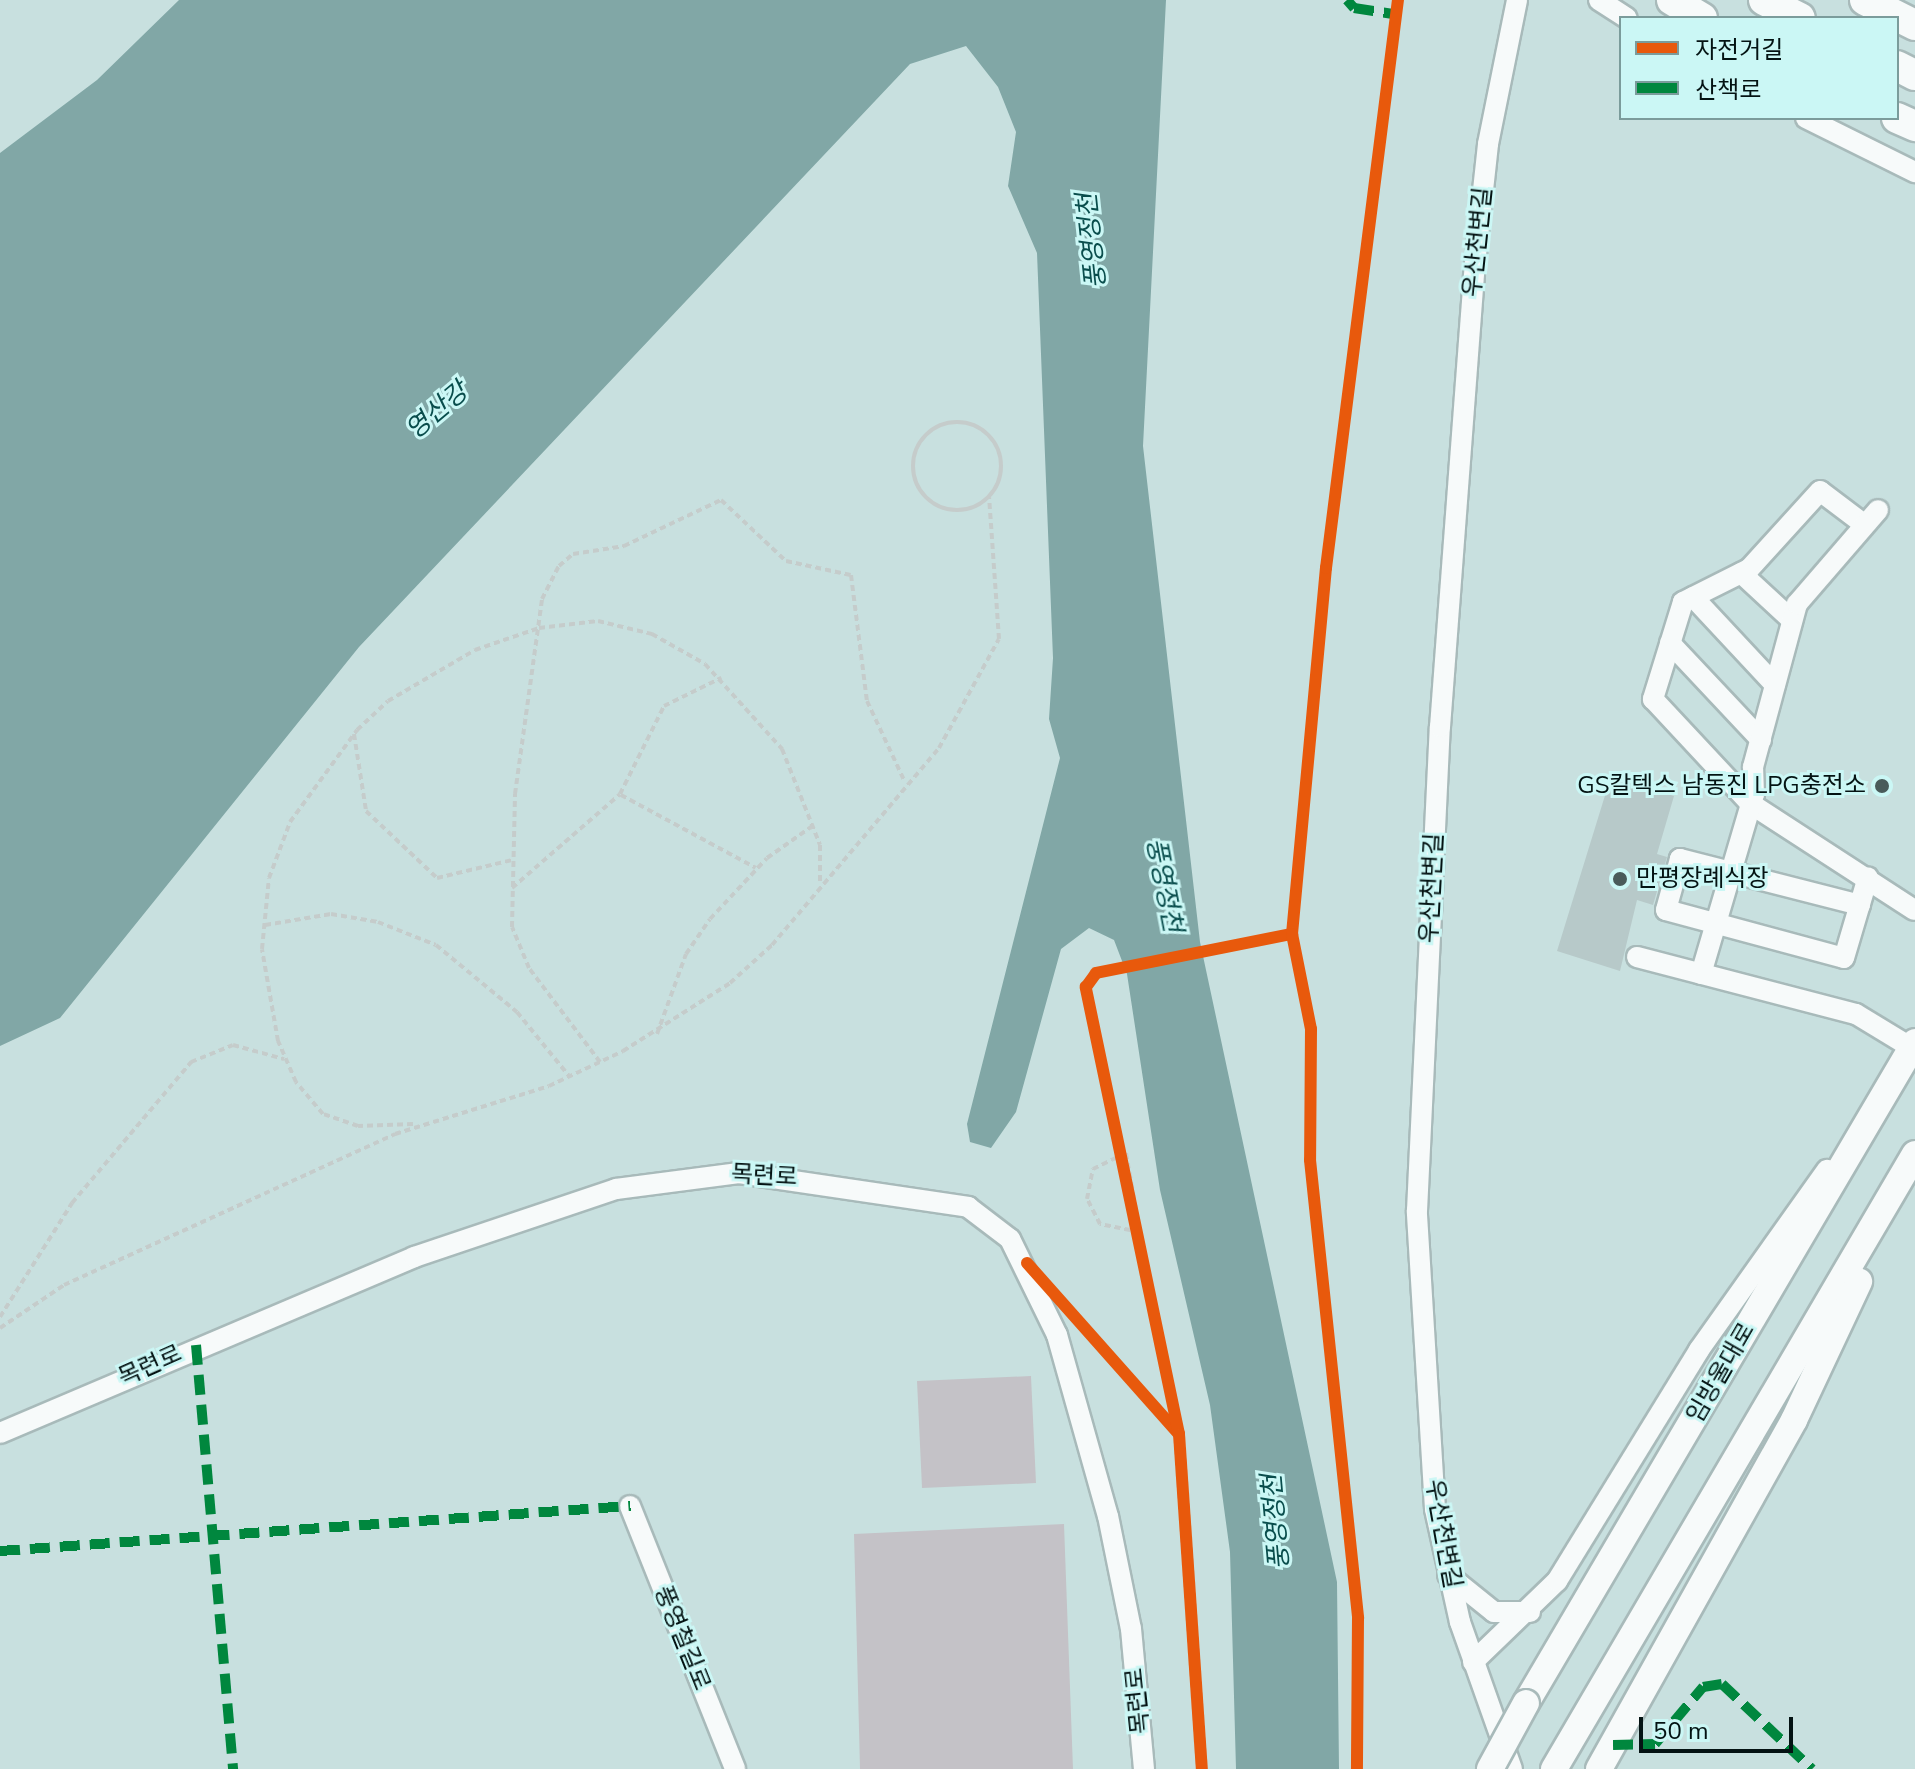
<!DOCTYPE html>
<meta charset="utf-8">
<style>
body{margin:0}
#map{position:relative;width:1915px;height:1769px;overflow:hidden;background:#c8e0df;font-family:"Nunito Sans","Noto Sans KR",sans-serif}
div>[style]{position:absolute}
.green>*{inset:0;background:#c4c2c7}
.water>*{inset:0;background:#81a7a6}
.building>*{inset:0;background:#b7c9c9}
.path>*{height:4px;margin-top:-2px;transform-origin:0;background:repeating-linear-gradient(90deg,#c5cccb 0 6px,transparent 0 10px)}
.path>.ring{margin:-2px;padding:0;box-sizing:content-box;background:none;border:4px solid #c5cccb;border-radius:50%}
.roads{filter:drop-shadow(2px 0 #a8baba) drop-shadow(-2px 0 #a8baba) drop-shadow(0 2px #a8baba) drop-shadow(0 -2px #a8baba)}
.minor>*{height:20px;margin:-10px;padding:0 10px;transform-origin:10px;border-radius:10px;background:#f7fafa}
.major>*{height:26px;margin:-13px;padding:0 13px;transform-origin:13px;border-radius:13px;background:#f7fafa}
.highway>*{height:30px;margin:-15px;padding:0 15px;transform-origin:15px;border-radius:15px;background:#f7fafa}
.bridges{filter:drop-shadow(2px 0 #a8baba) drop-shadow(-2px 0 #a8baba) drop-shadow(0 2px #a8baba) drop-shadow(0 -2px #a8baba)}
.major-bridge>*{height:26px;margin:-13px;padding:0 13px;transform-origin:13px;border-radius:13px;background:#f7fafa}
.quiet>*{height:10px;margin-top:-5px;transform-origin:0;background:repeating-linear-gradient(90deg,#00873e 0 20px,transparent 0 30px)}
.cycleway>*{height:12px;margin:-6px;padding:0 6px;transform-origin:6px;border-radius:6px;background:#e8590c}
.dots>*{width:22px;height:22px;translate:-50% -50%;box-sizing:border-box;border:4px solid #cbf7f5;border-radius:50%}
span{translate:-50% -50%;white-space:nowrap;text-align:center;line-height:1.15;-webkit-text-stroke:6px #cbf7f5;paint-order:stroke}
.street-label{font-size:24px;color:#041313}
.poi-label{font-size:24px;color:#041313}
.right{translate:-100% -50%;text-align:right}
.left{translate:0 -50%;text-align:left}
.water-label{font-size:26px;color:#094d4c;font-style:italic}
.legend{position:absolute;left:1619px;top:16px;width:280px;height:104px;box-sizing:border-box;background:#cbf7f5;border:2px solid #7b9c9b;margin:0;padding:10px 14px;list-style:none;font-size:24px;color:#041313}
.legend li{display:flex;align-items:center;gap:16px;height:40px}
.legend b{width:40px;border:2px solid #7b9c9b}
.scale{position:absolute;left:1639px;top:1717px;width:154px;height:36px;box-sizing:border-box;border:4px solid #041313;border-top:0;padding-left:10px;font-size:24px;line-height:28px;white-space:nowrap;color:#041313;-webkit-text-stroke:6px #cbf7f5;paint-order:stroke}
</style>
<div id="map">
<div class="green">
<i style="clip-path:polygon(1031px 1376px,1036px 1483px,922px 1488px,917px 1381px)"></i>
<i style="clip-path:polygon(1064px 1524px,1073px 1769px,860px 1769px,854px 1534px)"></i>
</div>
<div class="water">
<i style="clip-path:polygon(179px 0,1166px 0,1143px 446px,1200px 942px,1337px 1582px,1339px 1769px,1236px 1769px,1230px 1552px,1210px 1405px,1160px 1190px,1127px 974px,1114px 940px,1089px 928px,1061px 949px,1016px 1112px,991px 1148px,970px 1142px,967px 1124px,1060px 758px,1049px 719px,1053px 658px,1037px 253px,1008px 186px,1016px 132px,998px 87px,966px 46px,910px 64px,359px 647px,60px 1018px,0 1046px,0 153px,97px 80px)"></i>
</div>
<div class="building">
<i style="clip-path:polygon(1611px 776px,1674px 796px,1657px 854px,1667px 857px,1653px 905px,1637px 900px,1620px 971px,1557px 951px)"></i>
</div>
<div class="path">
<i class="ring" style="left:913px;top:422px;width:84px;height:84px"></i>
<i style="left:354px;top:734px;width:78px;rotate:81.1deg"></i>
<i style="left:366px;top:811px;width:98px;rotate:43.3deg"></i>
<i style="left:437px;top:878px;width:77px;rotate:-13.5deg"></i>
<i style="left:621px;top:795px;width:153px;rotate:28.4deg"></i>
<i style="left:512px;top:888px;width:143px;rotate:-41deg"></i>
<i style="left:620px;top:794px;width:98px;rotate:-63.4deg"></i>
<i style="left:664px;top:706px;width:64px;rotate:-26.2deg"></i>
<i style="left:265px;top:925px;width:67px;rotate:-9.5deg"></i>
<i style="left:331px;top:914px;width:48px;rotate:9.7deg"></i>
<i style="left:378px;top:922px;width:62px;rotate:21.6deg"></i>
<i style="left:436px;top:945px;width:105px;rotate:39.6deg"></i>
<i style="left:517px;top:1012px;width:82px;rotate:50.9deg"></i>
<i style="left:657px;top:1034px;width:85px;rotate:-70.1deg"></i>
<i style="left:686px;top:954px;width:42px;rotate:-55.6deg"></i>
<i style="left:710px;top:919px;width:83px;rotate:-46.9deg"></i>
<i style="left:767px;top:858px;width:57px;rotate:-35.1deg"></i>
<i style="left:600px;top:1062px;width:118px;rotate:-127.1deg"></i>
<i style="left:529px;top:968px;width:44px;rotate:-112.5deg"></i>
<i style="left:512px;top:927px;width:133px;rotate:-88.7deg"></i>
<i style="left:515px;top:794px;width:197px;rotate:-82.1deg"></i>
<i style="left:542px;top:599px;width:37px;rotate:-63deg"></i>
<i style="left:559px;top:566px;width:18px;rotate:-41deg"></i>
<i style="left:573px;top:554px;width:52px;rotate:-8.9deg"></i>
<i style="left:624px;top:546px;width:107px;rotate:-25.4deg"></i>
<i style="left:721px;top:500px;width:89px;rotate:43.2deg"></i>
<i style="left:786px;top:561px;width:66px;rotate:12.2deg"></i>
<i style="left:851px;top:575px;width:127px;rotate:82.8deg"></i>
<i style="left:867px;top:701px;width:87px;rotate:64.9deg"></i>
<i style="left:413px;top:1124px;width:55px;rotate:177.9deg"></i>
<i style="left:358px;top:1126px;width:37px;rotate:-161deg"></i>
<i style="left:323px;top:1114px;width:42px;rotate:-130.2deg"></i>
<i style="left:296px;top:1082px;width:45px;rotate:-113.7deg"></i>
<i style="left:278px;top:1041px;width:93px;rotate:-99.9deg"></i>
<i style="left:262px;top:949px;width:71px;rotate:-84.4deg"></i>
<i style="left:269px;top:878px;width:60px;rotate:-69.4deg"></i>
<i style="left:290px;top:822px;width:114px;rotate:-53.9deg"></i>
<i style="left:357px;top:730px;width:42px;rotate:-43.1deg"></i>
<i style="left:388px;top:701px;width:101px;rotate:-30.4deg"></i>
<i style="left:475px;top:650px;width:68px;rotate:-19deg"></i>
<i style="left:539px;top:628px;width:59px;rotate:-6.8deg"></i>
<i style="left:598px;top:621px;width:56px;rotate:13.5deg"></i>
<i style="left:652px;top:634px;width:61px;rotate:29.5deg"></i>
<i style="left:705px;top:664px;width:115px;rotate:47.8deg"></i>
<i style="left:782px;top:749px;width:103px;rotate:68.4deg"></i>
<i style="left:820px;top:845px;width:40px;rotate:90deg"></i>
<i style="left:1126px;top:1153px;width:80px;rotate:80deg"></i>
<i style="left:1140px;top:1232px;width:41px;rotate:-168.7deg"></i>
<i style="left:1100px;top:1224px;width:28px;rotate:-117deg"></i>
<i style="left:1087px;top:1199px;width:31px;rotate:-79deg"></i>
<i style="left:1093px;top:1169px;width:37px;rotate:-26deg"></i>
<i style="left:0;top:1317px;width:135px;rotate:-57.7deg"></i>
<i style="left:72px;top:1203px;width:185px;rotate:-49.8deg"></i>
<i style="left:191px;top:1062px;width:45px;rotate:-22deg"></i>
<i style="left:233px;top:1045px;width:53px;rotate:15.4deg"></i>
<i style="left:0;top:1328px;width:77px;rotate:-33.9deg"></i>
<i style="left:64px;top:1285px;width:364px;rotate:-24.5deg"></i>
<i style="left:395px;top:1134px;width:161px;rotate:-17.3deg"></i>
<i style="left:549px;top:1086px;width:82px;rotate:-25.3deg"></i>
<i style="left:623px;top:1051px;width:127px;rotate:-32.4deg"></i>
<i style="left:730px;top:983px;width:57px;rotate:-42.1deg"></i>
<i style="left:772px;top:945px;width:258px;rotate:-49.7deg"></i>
<i style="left:939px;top:748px;width:124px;rotate:-61.2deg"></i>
<i style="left:999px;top:639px;width:142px;rotate:-94deg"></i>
</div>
<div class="roads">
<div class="minor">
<i style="left:1599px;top:0;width:33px;rotate:33deg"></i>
<i style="left:1806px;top:118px;width:122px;rotate:26.4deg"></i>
<i style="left:1861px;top:522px;width:51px;rotate:-142.9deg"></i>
<i style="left:1820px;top:491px;width:105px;rotate:132.3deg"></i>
<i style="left:1749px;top:569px;width:74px;rotate:153.4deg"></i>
<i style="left:1683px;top:602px;width:102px;rotate:107.2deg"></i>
<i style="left:1653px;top:699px;width:144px;rotate:47deg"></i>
<i style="left:1751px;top:804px;width:194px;rotate:33deg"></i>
<i style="left:1741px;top:573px;width:69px;rotate:42.7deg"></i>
<i style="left:1693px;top:597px;width:120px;rotate:47deg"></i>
<i style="left:1670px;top:643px;width:133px;rotate:46.8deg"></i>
<i style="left:1860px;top:905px;width:186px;rotate:-165.7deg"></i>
<i style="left:1680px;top:859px;width:53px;rotate:105.4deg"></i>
<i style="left:1666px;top:910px;width:184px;rotate:15.1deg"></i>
<i style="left:1844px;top:958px;width:84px;rotate:-73.5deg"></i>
<i style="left:1637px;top:957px;width:226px;rotate:14.6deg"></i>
<i style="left:1856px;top:1014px;width:66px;rotate:31.3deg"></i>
<i style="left:1701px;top:974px;width:188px;rotate:-73.6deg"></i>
<i style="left:1754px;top:794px;width:27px;rotate:-92deg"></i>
<i style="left:1753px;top:767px;width:169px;rotate:-74.9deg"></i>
<i style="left:1797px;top:604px;width:124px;rotate:-49.2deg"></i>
<i style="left:0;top:1433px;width:450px;rotate:-23deg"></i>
<i style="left:414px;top:1257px;width:213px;rotate:-18.6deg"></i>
<i style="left:616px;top:1189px;width:124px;rotate:-7.4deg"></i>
<i style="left:739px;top:1173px;width:232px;rotate:8.4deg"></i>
<i style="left:968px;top:1207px;width:53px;rotate:37.3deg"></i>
<i style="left:1010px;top:1239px;width:107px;rotate:63.9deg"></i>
<i style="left:1057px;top:1335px;width:188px;rotate:74.3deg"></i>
<i style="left:1108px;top:1516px;width:115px;rotate:78.5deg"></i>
<i style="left:1131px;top:1629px;width:141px;rotate:84.7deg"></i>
<i style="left:630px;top:1506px;width:283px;rotate:68.2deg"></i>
<i style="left:1448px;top:1575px;width:59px;rotate:38.8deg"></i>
<i style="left:1494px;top:1612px;width:36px"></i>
<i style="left:1473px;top:1662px;width:117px;rotate:-44deg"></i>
<i style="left:1557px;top:1581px;width:271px;rotate:-58.4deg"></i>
<i style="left:1699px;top:1350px;width:221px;rotate:-54.6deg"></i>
<i style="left:1512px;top:1769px;width:156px;rotate:-109.5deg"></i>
<i style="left:1460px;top:1622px;width:116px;rotate:-102.5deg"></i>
<i style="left:1435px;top:1509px;width:299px;rotate:-93.5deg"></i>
<i style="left:1417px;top:1211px;width:485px;rotate:-87.3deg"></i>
<i style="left:1440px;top:727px;width:464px;rotate:-85.7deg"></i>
<i style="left:1475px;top:264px;width:121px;rotate:-83.8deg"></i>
<i style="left:1488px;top:144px;width:147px;rotate:-78.6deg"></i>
</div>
<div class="major">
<i style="left:1526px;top:1703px;width:767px;rotate:-59.52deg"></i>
<i style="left:1554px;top:1769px;width:713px;rotate:-59.59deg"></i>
<i style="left:1599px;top:1769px;width:400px;rotate:-60.8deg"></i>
<i style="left:1794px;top:1420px;width:153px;rotate:-64.8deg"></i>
</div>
<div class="highway">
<i style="left:1672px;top:0;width:35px;rotate:31deg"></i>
<i style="left:1764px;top:0;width:40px;rotate:26.6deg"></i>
<i style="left:1865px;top:0;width:56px;rotate:26.6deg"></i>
<i style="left:1897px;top:66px;width:20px;rotate:27deg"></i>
<i style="left:1897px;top:118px;width:20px;rotate:24deg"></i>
</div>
</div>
<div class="bridges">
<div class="major-bridge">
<i style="left:1490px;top:1769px;width:75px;rotate:-61.4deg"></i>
</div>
</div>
<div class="quiet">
<i style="left:1347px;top:0;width:11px;rotate:49deg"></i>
<i style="left:1354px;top:8px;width:46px;rotate:8.8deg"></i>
<i style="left:196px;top:1345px;width:426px;rotate:85deg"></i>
<i style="left:0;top:1551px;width:632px;rotate:-4.09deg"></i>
<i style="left:1613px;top:1745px;width:42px;rotate:-1.4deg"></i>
<i style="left:1655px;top:1744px;width:75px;rotate:-49.9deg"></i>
<i style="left:1703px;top:1687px;width:19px;rotate:-9deg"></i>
<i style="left:1722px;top:1684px;width:124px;rotate:43.4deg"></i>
</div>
<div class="cycleway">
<i style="left:1292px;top:934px;width:368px;rotate:-84.7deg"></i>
<i style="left:1326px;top:568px;width:573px;rotate:-82.78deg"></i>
<i style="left:1027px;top:1263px;width:229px;rotate:48.4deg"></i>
<i style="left:1179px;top:1434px;width:457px;rotate:-101.8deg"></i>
<i style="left:1086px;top:987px;width:17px;rotate:-54deg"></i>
<i style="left:1096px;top:973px;width:200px;rotate:-11.3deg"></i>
<i style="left:1292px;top:934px;width:97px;rotate:78.7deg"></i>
<i style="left:1311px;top:1029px;width:131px;rotate:90.4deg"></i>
<i style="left:1310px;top:1160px;width:461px;rotate:84deg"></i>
<i style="left:1358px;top:1618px;width:151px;rotate:90.4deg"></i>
<i style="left:1179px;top:1434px;width:336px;rotate:86.1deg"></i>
</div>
<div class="dots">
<i style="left:1882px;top:786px;background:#495b5a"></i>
<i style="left:1620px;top:879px;background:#495b5a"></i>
</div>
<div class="street-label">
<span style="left:1478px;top:242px;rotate:-84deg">우산천변길</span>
<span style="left:1432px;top:888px;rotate:-87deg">우산천변길</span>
<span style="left:764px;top:1176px;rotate:3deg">목련로</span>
<span style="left:150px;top:1366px;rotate:-24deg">목련로</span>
<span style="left:1721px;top:1373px;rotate:-60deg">임방울대로</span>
<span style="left:1443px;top:1534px;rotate:80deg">우산천변길</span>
<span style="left:682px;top:1638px;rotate:68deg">풍영철길로</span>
<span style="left:1138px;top:1701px;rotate:-96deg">목련로</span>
</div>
<div class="poi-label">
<span class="right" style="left:1866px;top:786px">GS칼텍스 남동진 LPG충전소</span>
<span class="left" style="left:1636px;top:879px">만평장례식장</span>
</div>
<div class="water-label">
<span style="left:1092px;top:241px;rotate:-96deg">풍영정천</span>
<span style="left:437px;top:411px;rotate:-40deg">영산강</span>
<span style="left:1164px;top:885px;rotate:79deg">풍영정천</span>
<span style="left:1276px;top:1522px;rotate:-95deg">풍영정천</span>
</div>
<ul class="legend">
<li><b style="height:10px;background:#e8590c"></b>자전거길</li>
<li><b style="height:10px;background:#00873e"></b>산책로</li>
</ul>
<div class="scale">50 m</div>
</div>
